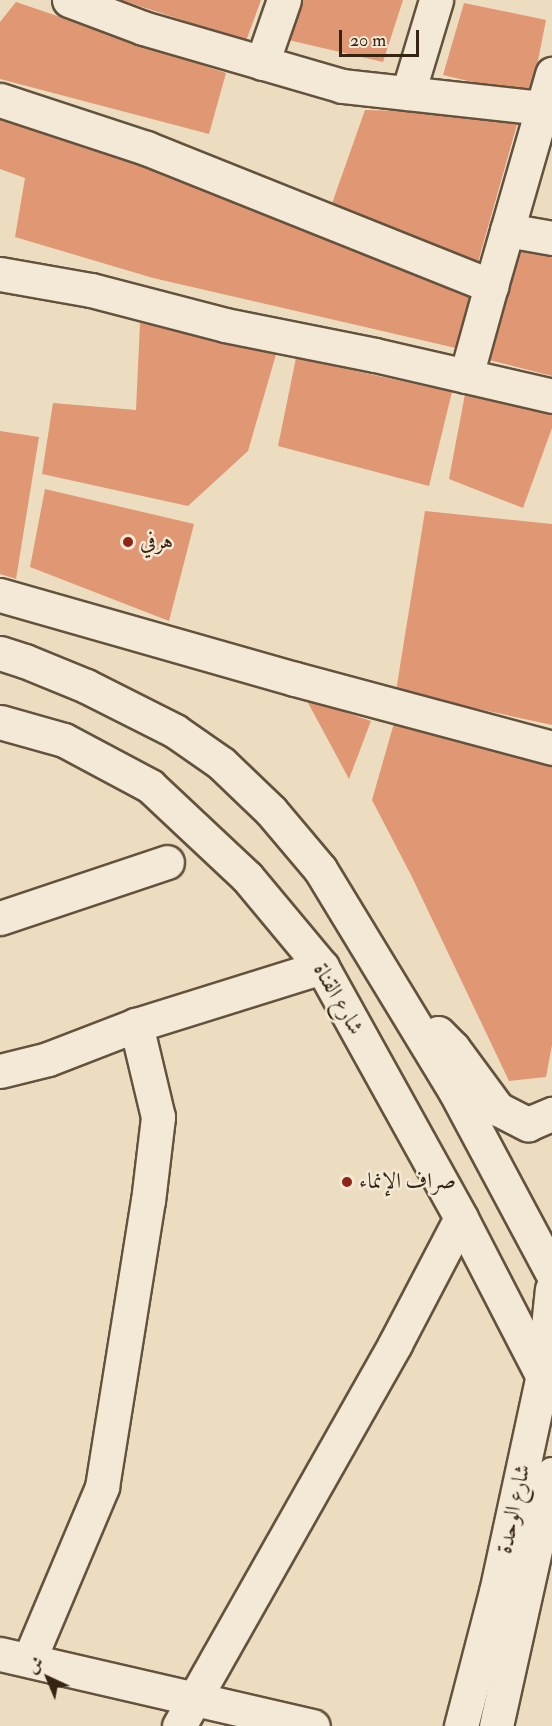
<!DOCTYPE html>
<meta charset="utf-8">
<style>
body{margin:0}
#map{position:relative;width:552px;height:1726px;overflow:hidden;background:#edddc0;font-family:"IM FELL Double Pica",Amiri,serif}
div>[style]{position:absolute}
.building>*{inset:0;background:#e09774}
.roads{filter:drop-shadow(2px 0 #63523d) drop-shadow(-2px 0 #63523d) drop-shadow(0 2px #63523d) drop-shadow(0 -2px #63523d)}
.minor>*{height:33px;margin:-16.5px;padding:0 16.5px;transform-origin:16.5px;border-radius:16.5px;background:#f3e9d6}
.dots>*{width:16px;height:16px;translate:-50% -50%;box-sizing:border-box;border:3px solid #f3e9d6;border-radius:50%}
span{translate:-50% -50%;white-space:nowrap;text-align:center;line-height:1.15;-webkit-text-stroke:5px #f3e9d6;paint-order:stroke}
.poi-label{font-size:22px;color:#352411}
.left{translate:0 -50%;text-align:left}
.street-label{font-size:22px;color:#352411}
.north{position:absolute;left:18px;top:1648px;width:60px;height:60px;-webkit-text-stroke:4px #f3e9d6;paint-order:stroke;rotate:316deg;font-size:16px;font-weight:700;line-height:24px;text-align:center;color:#352411}
.north::after{content:'';display:block;margin:auto;width:21px;height:27px;background:#352411;clip-path:polygon(50% 0,100% 100%,50% 72%,0 100%)}
.scale{position:absolute;left:339px;top:30px;width:80px;height:27px;box-sizing:border-box;border:3px solid #352411;border-top:0;padding-left:8px;font-size:18px;line-height:21px;white-space:nowrap;color:#352411;-webkit-text-stroke:4px #f3e9d6;paint-order:stroke}
</style>
<div id="map">
<div class="building">
<i style="clip-path:polygon(121px 0,261px 0,246px 41px)"></i>
<i style="clip-path:polygon(298px 0,403px 0,383px 62px,284px 39px)"></i>
<i style="clip-path:polygon(16px 2px,226px 73px,209px 134px,0 79px,0 22px)"></i>
<i style="clip-path:polygon(464px 3px,546px 20px,531px 96px,443px 75px)"></i>
<i style="clip-path:polygon(365px 110px,520px 114px,476px 269px,330px 209px)"></i>
<i style="clip-path:polygon(0 111px,474px 293px,460px 349px,153px 278px,15px 237px,25px 178px,0 169px)"></i>
<i style="clip-path:polygon(512px 248px,552px 256px,552px 376px,473px 356px)"></i>
<i style="clip-path:polygon(140px 323px,277px 351px,248px 451px,188px 506px,42px 474px,53px 403px,136px 410px)"></i>
<i style="clip-path:polygon(296px 358px,452px 392px,429px 486px,278px 446px)"></i>
<i style="clip-path:polygon(465px 394px,552px 415px,552px 428px,523px 508px,449px 479px)"></i>
<i style="clip-path:polygon(0 431px,39px 437px,16px 579px,0 574px)"></i>
<i style="clip-path:polygon(45px 489px,194px 524px,169px 621px,30px 567px)"></i>
<i style="clip-path:polygon(425px 511px,552px 524px,552px 725px,396px 691px)"></i>
<i style="clip-path:polygon(306px 699px,371px 721px,349px 779px)"></i>
<i style="clip-path:polygon(396px 716px,552px 757px,552px 1045px,546px 1077px,509px 1081px,412px 877px,372px 800px)"></i>
</div>
<div class="roads">
<div class="minor">
<i style="left:69px;top:0;width:79px;rotate:20.7deg"></i>
<i style="left:143px;top:28px;width:207px;rotate:16.2deg"></i>
<i style="left:342px;top:86px;width:211px;rotate:6.3deg"></i>
<i style="left:262px;top:63px;width:67px;rotate:-70.8deg"></i>
<i style="left:408px;top:93px;width:97px;rotate:-73.2deg"></i>
<i style="left:0;top:100px;width:154px;rotate:18.2deg"></i>
<i style="left:146px;top:148px;width:372px;rotate:21.8deg"></i>
<i style="left:491px;top:286px;width:221px;rotate:-73.9deg"></i>
<i style="left:507px;top:230px;width:46px;rotate:10.1deg"></i>
<i style="left:0;top:274px;width:92px;rotate:10deg"></i>
<i style="left:91px;top:290px;width:138px;rotate:14.6deg"></i>
<i style="left:225px;top:325px;width:153px;rotate:11.3deg"></i>
<i style="left:375px;top:355px;width:182px;rotate:13deg"></i>
<i style="left:466px;top:376px;width:93px;rotate:-74.5deg"></i>
<i style="left:0;top:595px;width:307px;rotate:15.9deg"></i>
<i style="left:295px;top:679px;width:266px;rotate:15deg"></i>
<i style="left:0;top:653px;width:26px;rotate:18deg"></i>
<i style="left:25px;top:661px;width:66px;rotate:22.3deg"></i>
<i style="left:86px;top:686px;width:100px;rotate:26.8deg"></i>
<i style="left:175px;top:731px;width:56px;rotate:34.8deg"></i>
<i style="left:221px;top:763px;width:69px;rotate:43.8deg"></i>
<i style="left:271px;top:811px;width:76px;rotate:49.8deg"></i>
<i style="left:320px;top:869px;width:260px;rotate:58.7deg"></i>
<i style="left:455px;top:1091px;width:206px;rotate:61.9deg"></i>
<i style="left:0;top:722px;width:66px;rotate:15.7deg"></i>
<i style="left:64px;top:740px;width:98px;rotate:28.1deg"></i>
<i style="left:150px;top:786px;width:133px;rotate:43.2deg"></i>
<i style="left:247px;top:877px;width:117px;rotate:50.2deg"></i>
<i style="left:322px;top:967px;width:287px;rotate:61deg"></i>
<i style="left:461px;top:1218px;width:198px;rotate:62.7deg"></i>
<i style="left:0;top:918px;width:176px;rotate:-18.5deg"></i>
<i style="left:438px;top:1033px;width:21px;rotate:45deg"></i>
<i style="left:453px;top:1048px;width:76px;rotate:53.6deg"></i>
<i style="left:498px;top:1109px;width:34px;rotate:27deg"></i>
<i style="left:528px;top:1124px;width:26px;rotate:-23deg"></i>
<i style="left:0;top:1071px;width:49px;rotate:-14deg"></i>
<i style="left:48px;top:1059px;width:94px;rotate:-21.1deg"></i>
<i style="left:136px;top:1025px;width:195px;rotate:-17.3deg"></i>
<i style="left:0;top:1654px;width:321px;rotate:13deg"></i>
<i style="left:29px;top:1660px;width:188px;rotate:-67.1deg"></i>
<i style="left:102px;top:1487px;width:290px;rotate:-80.9deg"></i>
<i style="left:148px;top:1201px;width:85px;rotate:-83.2deg"></i>
<i style="left:158px;top:1117px;width:95px;rotate:-103.4deg"></i>
<i style="left:179px;top:1726px;width:439px;rotate:-60.5deg"></i>
<i style="left:395px;top:1344px;width:142px;rotate:-62.4deg"></i>
<i style="left:461px;top:1726px;width:138px;rotate:-75.4deg"></i>
<i style="left:496px;top:1592px;width:223px;rotate:-77.8deg"></i>
<i style="left:543px;top:1374px;width:85px;rotate:-84deg"></i>
<i style="left:496px;top:1726px;width:258px;rotate:-77.5deg"></i>
</div>
</div>
<div class="dots">
<i style="left:128px;top:542px;background:#8f2418"></i>
<i style="left:347px;top:1182px;background:#8f2418"></i>
</div>
<div class="poi-label">
<span class="left" style="left:140px;top:542px">هرفي</span>
<span class="left" style="left:359px;top:1182px">صراف الإنماء</span>
</div>
<div class="street-label">
<span style="left:338px;top:999px;rotate:60deg">شارع القناة</span>
<span style="left:514px;top:1509px;rotate:-78deg">شارع الوحدة</span>
</div>
<div class="north">ش</div>
<div class="scale">20 m</div>
</div>
